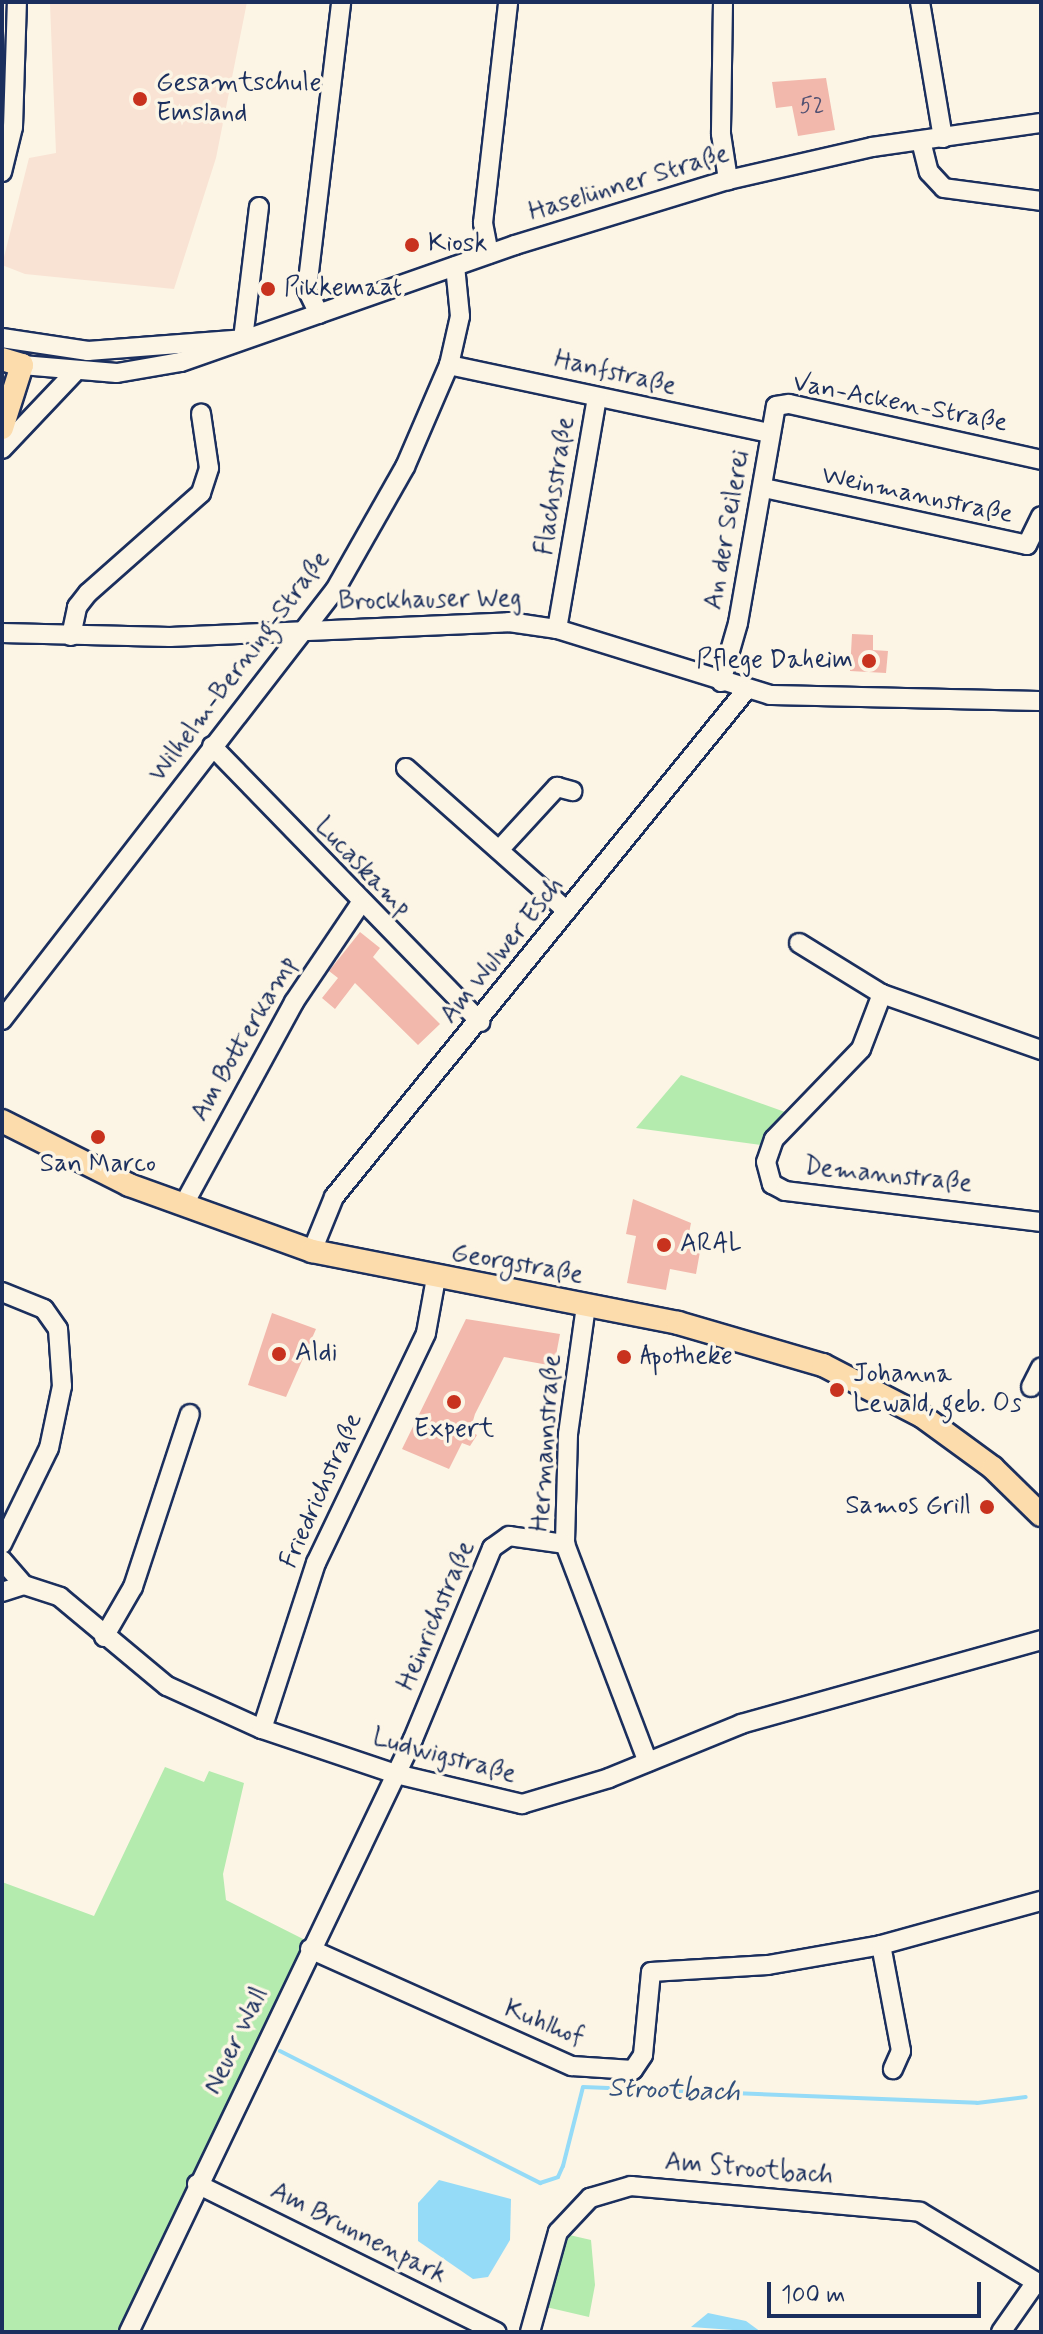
<!DOCTYPE html>
<meta charset="utf-8">
<style>
body{margin:0}
#map{position:relative;width:1043px;height:2334px;overflow:hidden;background:#fcf5e5;font-family:Mynerve,sans-serif}
div>[style]{position:absolute}
.built>*{inset:0;background:#f9e3d4}
.green>*{inset:0;background:#b4ebae}
.water>*{inset:0;background:#95dbf7}
.stream>*{height:4px;margin:-2px;padding:0 2px;transform-origin:2px;border-radius:2px;background:#95dbf7}
.building>*{inset:0;background:#f2b8ac}
.roads{filter:drop-shadow(2px 0 #1b2f5e) drop-shadow(-2px 0 #1b2f5e) drop-shadow(0 2px #1b2f5e) drop-shadow(0 -2px #1b2f5e)}
.minor>*{height:18px;margin:-9px;padding:0 9px;transform-origin:9px;border-radius:9px;background:#fcf5e5}
.major>*{height:22px;margin:-11px;padding:0 11px;transform-origin:11px;border-radius:11px;background:#fcdcac}
.dots>*{width:22px;height:22px;translate:-50% -50%;box-sizing:border-box;border:4px solid #fcf5e5;border-radius:50%}
span{translate:-50% -50%;white-space:nowrap;text-align:center;line-height:1.15;-webkit-text-stroke:7px #fcf5e5;paint-order:stroke}
.number-label{font-size:22px;color:#515172}
.number-label span{-webkit-text-stroke-width:0}
.poi-label{font-size:26px;color:#1b2f5e}
.left{translate:0 -50%;text-align:left}
.right{translate:-100% -50%;text-align:right}
.street-label{font-size:26px;color:#1b2f5e}
.water-label{font-size:28px;color:#33517d;font-style:italic}
.frame{position:absolute;inset:0;border:4px solid #1b2f5e;pointer-events:none}
.scale{position:absolute;left:767px;top:2282px;width:214px;height:36px;box-sizing:border-box;border:4px solid #1b2f5e;border-top:0;padding-left:10px;font-size:24px;line-height:28px;white-space:nowrap;color:#1b2f5e;-webkit-text-stroke:6px #fcf5e5;paint-order:stroke}
</style>
<div id="map">
<div class="built">
<i style="clip-path:polygon(247px 2px,216px 158px,174px 289px,25px 274px,2px 265px,29px 158px,56px 153px,50px 4px)"></i>
</div>
<div class="green">
<i style="clip-path:polygon(681px 1075px,785px 1112px,761px 1145px,636px 1128px)"></i>
<i style="clip-path:polygon(165px 1767px,204px 1782px,209px 1771px,244px 1783px,223px 1874px,226px 1900px,313px 1944px,125px 2332px,2px 2332px,2px 1882px,94px 1916px)"></i>
<i style="clip-path:polygon(565px 2234px,591px 2240px,595px 2285px,589px 2317px,546px 2307px)"></i>
</div>
<div class="water">
<i style="clip-path:polygon(439px 2180px,511px 2199px,510px 2240px,488px 2277px,473px 2279px,418px 2241px,418px 2203px)"></i>
<i style="clip-path:polygon(708px 2313px,746px 2321px,761px 2332px,691px 2327px)"></i>
</div>
<div class="stream">
<i style="left:280px;top:2051px;width:292px;rotate:26.9deg"></i>
<i style="left:540px;top:2183px;width:19px;rotate:-18deg"></i>
<i style="left:558px;top:2177px;width:12px;rotate:-66deg"></i>
<i style="left:563px;top:2166px;width:81px;rotate:-75.8deg"></i>
<i style="left:583px;top:2087px;width:394px;rotate:2.3deg"></i>
<i style="left:977px;top:2103px;width:49px;rotate:-7deg"></i>
</div>
<div class="building">
<i style="clip-path:polygon(826px 78px,835px 130px,798px 136px,792px 106px,776px 108px,772px 82px)"></i>
<i style="clip-path:polygon(852px 634px,873px 635px,873px 650px,888px 651px,886px 673px,850px 671px)"></i>
<i style="clip-path:polygon(360px 932px,380px 948px,373px 957px,440px 1024px,418px 1045px,355px 983px,335px 1009px,322px 998px,338px 978px,329px 971px)"></i>
<i style="clip-path:polygon(633px 1199px,691px 1223px,687px 1243px,701px 1246px,696px 1274px,670px 1269px,666px 1290px,627px 1283px,636px 1236px,626px 1234px)"></i>
<i style="clip-path:polygon(272px 1313px,316px 1329px,286px 1397px,248px 1385px)"></i>
<i style="clip-path:polygon(466px 1319px,560px 1334px,554px 1366px,504px 1357px,475px 1414px,470px 1431px,477px 1435px,470px 1446px,462px 1443px,449px 1469px,402px 1449px)"></i>
</div>
<div class="roads">
<div class="minor">
<i style="left:723px;top:2px;width:132px;rotate:90.9deg"></i>
<i style="left:721px;top:134px;width:47px;rotate:81.3deg"></i>
<i style="left:920px;top:2px;width:138px;rotate:80.4deg"></i>
<i style="left:921px;top:141px;width:32px;rotate:76deg"></i>
<i style="left:929px;top:172px;width:22px;rotate:47deg"></i>
<i style="left:944px;top:188px;width:98px;rotate:7.6deg"></i>
<i style="left:2px;top:172px;width:46px;rotate:-76.3deg"></i>
<i style="left:13px;top:127px;width:125px;rotate:-88.2deg"></i>
<i style="left:489px;top:254px;width:32px;rotate:-101deg"></i>
<i style="left:483px;top:223px;width:222px;rotate:-83.5deg"></i>
<i style="left:319px;top:314px;width:28px;rotate:-116deg"></i>
<i style="left:307px;top:289px;width:289px;rotate:-83.2deg"></i>
<i style="left:2px;top:338px;width:87px;rotate:8.6deg"></i>
<i style="left:88px;top:351px;width:155px;rotate:-4.4deg"></i>
<i style="left:243px;top:339px;width:133px;rotate:-83.1deg"></i>
<i style="left:22px;top:365px;width:95px;rotate:4.8deg"></i>
<i style="left:117px;top:373px;width:65px;rotate:-9.8deg"></i>
<i style="left:181px;top:362px;width:354px;rotate:-19.3deg"></i>
<i style="left:515px;top:245px;width:223px;rotate:-17deg"></i>
<i style="left:728px;top:180px;width:148px;rotate:-12.9deg"></i>
<i style="left:872px;top:147px;width:171px;rotate:-8.1deg"></i>
<i style="left:449px;top:365px;width:328px;rotate:12deg"></i>
<i style="left:2px;top:449px;width:108px;rotate:-46.5deg"></i>
<i style="left:764px;top:488px;width:269px;rotate:12.2deg"></i>
<i style="left:1027px;top:545px;width:32px;rotate:-64deg"></i>
<i style="left:557px;top:629px;width:235px;rotate:-80.2deg"></i>
<i style="left:2px;top:633px;width:168px;rotate:1.4deg"></i>
<i style="left:170px;top:637px;width:339px;rotate:-2.5deg"></i>
<i style="left:509px;top:622px;width:49px;rotate:8.3deg"></i>
<i style="left:557px;top:629px;width:223px;rotate:17.2deg"></i>
<i style="left:770px;top:695px;width:271px;rotate:1.3deg"></i>
<i style="left:71px;top:636px;width:30px;rotate:-78deg"></i>
<i style="left:77px;top:607px;width:18px;rotate:-52deg"></i>
<i style="left:88px;top:593px;width:151px;rotate:-41.5deg"></i>
<i style="left:201px;top:493px;width:26px;rotate:-72deg"></i>
<i style="left:209px;top:468px;width:55px;rotate:-98.4deg"></i>
<i style="left:721px;top:682px;width:61px;rotate:-73.9deg"></i>
<i style="left:738px;top:623px;width:220px;rotate:-80.1deg"></i>
<i style="left:776px;top:406px;width:13px;rotate:-9deg"></i>
<i style="left:789px;top:404px;width:258px;rotate:12.5deg"></i>
<i style="left:212px;top:746px;width:385px;rotate:45.8deg"></i>
<i style="left:406px;top:768px;width:215px;rotate:41.6deg"></i>
<i style="left:499px;top:850px;width:86px;rotate:-47.4deg"></i>
<i style="left:557px;top:787px;width:16px;rotate:15deg"></i>
<i style="left:799px;top:943px;width:97px;rotate:31.6deg"></i>
<i style="left:882px;top:994px;width:169px;rotate:19.4deg"></i>
<i style="left:882px;top:994px;width:59px;rotate:110.9deg"></i>
<i style="left:861px;top:1049px;width:125px;rotate:134deg"></i>
<i style="left:774px;top:1139px;width:24px;rotate:109deg"></i>
<i style="left:766px;top:1162px;width:23px;rotate:75deg"></i>
<i style="left:772px;top:1184px;width:15px;rotate:28deg"></i>
<i style="left:785px;top:1191px;width:258px;rotate:6.9deg"></i>
<i style="left:2px;top:1020px;width:544px;rotate:-52.25deg"></i>
<i style="left:335px;top:590px;width:142px;rotate:-60.4deg"></i>
<i style="left:405px;top:467px;width:111px;rotate:-66.7deg"></i>
<i style="left:449px;top:365px;width:50px;rotate:-77.3deg"></i>
<i style="left:460px;top:316px;width:50px;rotate:-95.7deg"></i>
<i style="left:184px;top:1204px;width:230px;rotate:-61.4deg"></i>
<i style="left:294px;top:1002px;width:118px;rotate:-56deg"></i>
<i style="left:312px;top:1251px;width:58px;rotate:-67.8deg"></i>
<i style="left:334px;top:1197px;width:653px;rotate:-50.9deg"></i>
<i style="left:2px;top:1292px;width:45px;rotate:22deg"></i>
<i style="left:44px;top:1309px;width:24px;rotate:55deg"></i>
<i style="left:58px;top:1329px;width:57px;rotate:86deg"></i>
<i style="left:62px;top:1386px;width:63px;rotate:101.8deg"></i>
<i style="left:49px;top:1448px;width:107px;rotate:116.1deg"></i>
<i style="left:586px;top:1306px;width:129px;rotate:98deg"></i>
<i style="left:568px;top:1434px;width:110px;rotate:91.6deg"></i>
<i style="left:565px;top:1544px;width:233px;rotate:69.2deg"></i>
<i style="left:1031px;top:1387px;width:22px;rotate:-63deg"></i>
<i style="left:2px;top:1560px;width:33px;rotate:49deg"></i>
<i style="left:2px;top:1592px;width:23px;rotate:-18deg"></i>
<i style="left:24px;top:1585px;width:38px;rotate:18deg"></i>
<i style="left:60px;top:1597px;width:139px;rotate:39.8deg"></i>
<i style="left:167px;top:1686px;width:104px;rotate:24.4deg"></i>
<i style="left:262px;top:1729px;width:141px;rotate:18.6deg"></i>
<i style="left:396px;top:1774px;width:130px;rotate:13.4deg"></i>
<i style="left:522px;top:1804px;width:91px;rotate:-16.6deg"></i>
<i style="left:609px;top:1778px;width:143px;rotate:-22.2deg"></i>
<i style="left:741px;top:1724px;width:312px;rotate:-15.6deg"></i>
<i style="left:104px;top:1637px;width:58px;rotate:-59.9deg"></i>
<i style="left:133px;top:1587px;width:182px;rotate:-71.8deg"></i>
<i style="left:262px;top:1729px;width:175px;rotate:-72deg"></i>
<i style="left:316px;top:1563px;width:255px;rotate:-64.4deg"></i>
<i style="left:426px;top:1333px;width:56px;rotate:-79.7deg"></i>
<i style="left:881px;top:1945px;width:108px;rotate:79.3deg"></i>
<i style="left:901px;top:2051px;width:20px;rotate:114deg"></i>
<i style="left:310px;top:1949px;width:287px;rotate:24.1deg"></i>
<i style="left:572px;top:2066px;width:61px;rotate:3.8deg"></i>
<i style="left:633px;top:2070px;width:18px;rotate:-56deg"></i>
<i style="left:643px;top:2055px;width:83px;rotate:-84.5deg"></i>
<i style="left:651px;top:1972px;width:117px;rotate:-3.4deg"></i>
<i style="left:768px;top:1965px;width:115px;rotate:-10deg"></i>
<i style="left:881px;top:1945px;width:166px;rotate:-15.4deg"></i>
<i style="left:197px;top:2184px;width:334px;rotate:26.3deg"></i>
<i style="left:129px;top:2332px;width:657px;rotate:-64.41deg"></i>
<i style="left:413px;top:1739px;width:207px;rotate:-67.5deg"></i>
<i style="left:492px;top:1548px;width:21px;rotate:-35deg"></i>
<i style="left:509px;top:1536px;width:57px;rotate:8.1deg"></i>
<i style="left:530px;top:2332px;width:104px;rotate:-74.4deg"></i>
<i style="left:558px;top:2232px;width:47px;rotate:-46.7deg"></i>
<i style="left:590px;top:2198px;width:43px;rotate:-16.3deg"></i>
<i style="left:631px;top:2186px;width:290px;rotate:5.1deg"></i>
<i style="left:920px;top:2212px;width:141px;rotate:31.1deg"></i>
<i style="left:1001px;top:2332px;width:61px;rotate:-55deg"></i>
</div>
<div class="major">
<i style="left:2px;top:359px;width:21px;rotate:17deg"></i>
<i style="left:22px;top:365px;width:66px;rotate:107.6deg"></i>
<i style="left:2px;top:1121px;width:142px;rotate:26.7deg"></i>
<i style="left:129px;top:1185px;width:195px;rotate:19.8deg"></i>
<i style="left:312px;top:1251px;width:373px;rotate:11.1deg"></i>
<i style="left:678px;top:1323px;width:151px;rotate:16.2deg"></i>
<i style="left:823px;top:1365px;width:111px;rotate:27.3deg"></i>
<i style="left:922px;top:1416px;width:88px;rotate:36.2deg"></i>
<i style="left:993px;top:1468px;width:67px;rotate:44.4deg"></i>
</div>
</div>
<div class="dots">
<i style="left:140px;top:99px;background:#c8321e"></i>
<i style="left:412px;top:245px;background:#c8321e"></i>
<i style="left:268px;top:289px;background:#c8321e"></i>
<i style="left:869px;top:661px;background:#c8321e"></i>
<i style="left:98px;top:1137px;background:#c8321e"></i>
<i style="left:664px;top:1245px;background:#c8321e"></i>
<i style="left:279px;top:1354px;background:#c8321e"></i>
<i style="left:624px;top:1357px;background:#c8321e"></i>
<i style="left:837px;top:1390px;background:#c8321e"></i>
<i style="left:454px;top:1402px;background:#c8321e"></i>
<i style="left:987px;top:1507px;background:#c8321e"></i>
</div>
<div class="number-label">
<span style="left:812px;top:107px">52</span>
</div>
<div class="poi-label">
<span class="left" style="left:156px;top:99px">Gesamtschule<br>Emsland</span>
<span class="left" style="left:428px;top:245px">Kiosk</span>
<span class="left" style="left:284px;top:289px">Pikkemaat</span>
<span class="right" style="left:853px;top:661px">Pflege Daheim</span>
<span style="left:98px;top:1165px">San Marco</span>
<span class="left" style="left:680px;top:1245px">ARAL</span>
<span class="left" style="left:295px;top:1354px">Aldi</span>
<span class="left" style="left:640px;top:1357px">Apotheke</span>
<span class="left" style="left:853px;top:1390px">Johanna<br>Lewald, geb. Os</span>
<span style="left:454px;top:1430px">Expert</span>
<span class="right" style="left:971px;top:1507px">Samos Grill</span>
</div>
<div class="street-label">
<span style="left:629px;top:184px;rotate:-17deg">Haselünner Straße</span>
<span style="left:615px;top:374px;rotate:13deg">Hanfstraße</span>
<span style="left:900px;top:404px;rotate:11deg">Van-Acken-Straße</span>
<span style="left:556px;top:486px;rotate:-81deg">Flachsstraße</span>
<span style="left:917px;top:496px;rotate:12deg">Weinmannstraße</span>
<span style="left:728px;top:530px;rotate:-80deg">An der Seilerei</span>
<span style="left:430px;top:601px;rotate:-1deg">Brockhauser Weg</span>
<span style="left:240px;top:667px;rotate:-53deg">Wilhelm-Berning-Straße</span>
<span style="left:362px;top:868px;rotate:46deg">Lucaskamp</span>
<span style="left:503px;top:951px;rotate:-51deg">Am Wulwer Esch</span>
<span style="left:245px;top:1039px;rotate:-60deg">Am Botterkamp</span>
<span style="left:888px;top:1176px;rotate:6deg">Demannstraße</span>
<span style="left:517px;top:1265px;rotate:10deg">Georgstraße</span>
<span style="left:547px;top:1443px;rotate:-86deg">Hermannstraße</span>
<span style="left:322px;top:1491px;rotate:-66deg">Friedrichstraße</span>
<span style="left:437px;top:1616px;rotate:-67deg">Heinrichstraße</span>
<span style="left:444px;top:1757px;rotate:15deg">Ludwigstraße</span>
<span style="left:544px;top:2024px;rotate:21deg">Kuhlhof</span>
<span style="left:237px;top:2041px;rotate:-64deg">Neuer Wall</span>
<span style="left:749px;top:2170px;rotate:5deg">Am Strootbach</span>
<span style="left:358px;top:2234px;rotate:27deg">Am Brunnenpark</span>
</div>
<div class="water-label">
<span style="left:674px;top:2091px;rotate:2deg">Strootbach</span>
</div>
<div class="frame"></div>
<div class="scale">100 m</div>
</div>
